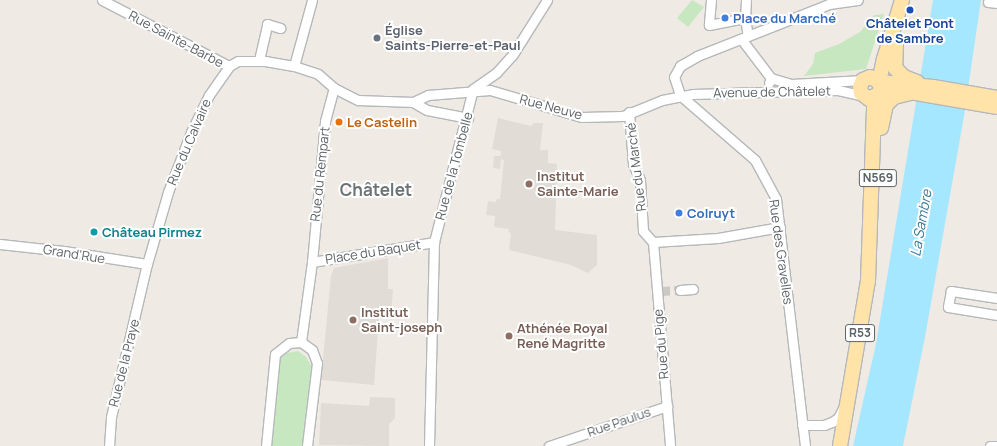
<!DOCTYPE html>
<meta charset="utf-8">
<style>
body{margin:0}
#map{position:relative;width:997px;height:446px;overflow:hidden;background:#efebe4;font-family:Manrope,sans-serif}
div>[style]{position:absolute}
.education>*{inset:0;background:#e1dcd5}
.green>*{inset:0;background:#c7e7c1}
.water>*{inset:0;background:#a4e7ff}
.minor-tunnel>*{height:9px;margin-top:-4.5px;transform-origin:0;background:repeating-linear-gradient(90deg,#cac9c4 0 9px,transparent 0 13.5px)}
.roads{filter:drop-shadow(1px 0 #b5b8bb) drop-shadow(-1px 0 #b5b8bb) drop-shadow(0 1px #b5b8bb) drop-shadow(0 -1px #b5b8bb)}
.minor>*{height:9px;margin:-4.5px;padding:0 4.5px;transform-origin:4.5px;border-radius:4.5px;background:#fff}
.primary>*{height:14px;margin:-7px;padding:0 7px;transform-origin:7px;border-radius:7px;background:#ffe3a9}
.dots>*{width:11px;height:11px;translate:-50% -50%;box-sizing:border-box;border:2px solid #fff;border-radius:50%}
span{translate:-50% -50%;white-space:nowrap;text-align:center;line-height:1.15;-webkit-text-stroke:4px #fff;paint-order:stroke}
.shield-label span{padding:1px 3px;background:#fff;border:1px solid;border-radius:3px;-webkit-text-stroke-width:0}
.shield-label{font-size:12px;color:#5c6265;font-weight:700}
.shop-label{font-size:13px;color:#366cbe;font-weight:700}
.left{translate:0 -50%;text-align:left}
.transit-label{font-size:13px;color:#164399;font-weight:700}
.worship-label{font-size:13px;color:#5b616d;font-weight:700}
.street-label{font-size:13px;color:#5c6265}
.food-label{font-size:13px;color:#c56008;font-weight:700}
.education-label{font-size:13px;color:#785e54;font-weight:700}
.culture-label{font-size:13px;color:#0d838f;font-weight:700}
.water-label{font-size:14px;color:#387798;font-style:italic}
.district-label{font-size:17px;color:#6d7477;font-weight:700}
</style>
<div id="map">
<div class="education">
<i style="clip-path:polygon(498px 118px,531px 126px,534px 123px,543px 123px,540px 150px,548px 150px,548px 163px,557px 164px,555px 230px,597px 235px,597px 265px,588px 273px,571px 265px,509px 250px,511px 233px,508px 232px,509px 229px,494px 227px,495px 216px,486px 215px,488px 201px,496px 202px,497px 199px,500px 199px,504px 160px,501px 159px,500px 169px,493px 168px,494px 156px,501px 156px,501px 151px,492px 149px)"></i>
<i style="clip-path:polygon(388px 258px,388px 289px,393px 289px,391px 317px,379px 317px,374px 385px,321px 380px,331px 276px,334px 268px)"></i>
<i style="clip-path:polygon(370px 397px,395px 398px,395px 418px,389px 424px,389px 446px,319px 445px,321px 403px,369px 406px)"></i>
</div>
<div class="green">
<i style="clip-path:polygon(692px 0,704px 7px,688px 27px,677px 18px)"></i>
<i style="clip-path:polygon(884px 14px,866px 69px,804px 76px,813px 64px,815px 53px,839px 44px,860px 32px,874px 15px)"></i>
<i style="clip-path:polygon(298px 351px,306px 357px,312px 367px,304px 446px,271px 446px,280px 358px,287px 353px)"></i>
</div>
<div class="water">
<i style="clip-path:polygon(933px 0,981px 0,964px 116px,925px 337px,903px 446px,853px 446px,876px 344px)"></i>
</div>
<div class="minor-tunnel">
<i style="left:661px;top:291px;width:19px;rotate:-3deg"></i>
</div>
<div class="roads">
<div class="minor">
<i style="left:102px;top:0;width:143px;rotate:27.5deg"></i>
<i style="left:711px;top:0;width:25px;rotate:95deg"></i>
<i style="left:709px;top:25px;width:37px;rotate:-11deg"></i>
<i style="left:746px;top:0;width:18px;rotate:93deg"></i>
<i style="left:745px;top:18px;width:18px;rotate:81deg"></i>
<i style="left:988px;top:2px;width:9px;rotate:6deg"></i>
<i style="left:742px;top:40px;width:48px;rotate:52.7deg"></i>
<i style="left:771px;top:78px;width:5px;rotate:112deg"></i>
<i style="left:259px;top:60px;width:37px;rotate:-77deg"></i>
<i style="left:267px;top:24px;width:14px;rotate:17deg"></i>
<i style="left:294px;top:66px;width:68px;rotate:-74.7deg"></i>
<i style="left:771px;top:78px;width:21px;rotate:17deg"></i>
<i style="left:791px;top:84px;width:72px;rotate:-3.2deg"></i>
<i style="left:473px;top:89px;width:28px;rotate:-35deg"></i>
<i style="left:496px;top:73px;width:25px;rotate:-48deg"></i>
<i style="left:513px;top:54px;width:64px;rotate:-57.8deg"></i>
<i style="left:680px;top:95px;width:99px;rotate:40.9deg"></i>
<i style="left:755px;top:160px;width:44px;rotate:61.7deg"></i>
<i style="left:776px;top:199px;width:249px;rotate:83.3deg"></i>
<i style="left:680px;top:95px;width:19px;rotate:-108deg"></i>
<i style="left:674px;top:77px;width:13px;rotate:-61deg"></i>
<i style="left:680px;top:66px;width:20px;rotate:-30deg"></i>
<i style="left:697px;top:56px;width:142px;rotate:-21.5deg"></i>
<i style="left:829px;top:4px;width:29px;rotate:-8deg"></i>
<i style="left:413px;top:102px;width:16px;rotate:30deg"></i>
<i style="left:427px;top:110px;width:42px;rotate:11deg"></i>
<i style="left:629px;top:112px;width:52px;rotate:85.6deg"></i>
<i style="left:633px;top:164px;width:17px;rotate:66deg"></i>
<i style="left:640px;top:180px;width:51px;rotate:86.6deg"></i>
<i style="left:643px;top:231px;width:15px;rotate:48deg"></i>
<i style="left:653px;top:242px;width:205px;rotate:85.2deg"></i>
<i style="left:653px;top:242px;width:65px;rotate:-3.5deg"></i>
<i style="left:718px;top:238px;width:63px;rotate:-10.1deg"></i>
<i style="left:0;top:244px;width:64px;rotate:6.2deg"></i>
<i style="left:64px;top:251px;width:84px;rotate:8.9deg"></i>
<i style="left:312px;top:262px;width:124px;rotate:-9.3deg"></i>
<i style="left:680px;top:290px;width:13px;rotate:-4deg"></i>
<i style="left:997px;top:298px;width:47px;rotate:-171.3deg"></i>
<i style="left:951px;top:291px;width:16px;rotate:101deg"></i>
<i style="left:948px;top:307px;width:50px;rotate:9.3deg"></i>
<i style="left:301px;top:342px;width:81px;rotate:-82.2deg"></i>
<i style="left:312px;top:262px;width:142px;rotate:-84.7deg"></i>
<i style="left:325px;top:121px;width:34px;rotate:-75deg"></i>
<i style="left:802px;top:425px;width:22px"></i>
<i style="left:824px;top:425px;width:9px;rotate:-21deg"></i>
<i style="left:832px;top:422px;width:7px;rotate:-34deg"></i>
<i style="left:838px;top:418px;width:11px;rotate:-63deg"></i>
<i style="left:109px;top:446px;width:29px;rotate:-86deg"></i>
<i style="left:111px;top:417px;width:157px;rotate:-76.8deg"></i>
<i style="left:147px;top:264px;width:75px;rotate:-73.7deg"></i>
<i style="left:168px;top:192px;width:64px;rotate:-69deg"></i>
<i style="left:191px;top:132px;width:41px;rotate:-64.1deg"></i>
<i style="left:209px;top:95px;width:35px;rotate:-55deg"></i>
<i style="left:229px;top:66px;width:10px;rotate:-29deg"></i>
<i style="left:238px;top:61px;width:27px"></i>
<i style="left:265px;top:61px;width:29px;rotate:10deg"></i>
<i style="left:294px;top:66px;width:25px;rotate:18deg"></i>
<i style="left:318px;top:74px;width:21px;rotate:41deg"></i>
<i style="left:334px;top:88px;width:27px;rotate:27deg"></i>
<i style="left:358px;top:100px;width:55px;rotate:2.1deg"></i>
<i style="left:413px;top:102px;width:17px;rotate:-25deg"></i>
<i style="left:428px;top:95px;width:62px;rotate:-4.6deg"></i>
<i style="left:490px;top:90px;width:96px;rotate:16.4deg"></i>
<i style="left:582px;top:117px;width:41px;rotate:-1.4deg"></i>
<i style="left:623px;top:116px;width:42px;rotate:-22.3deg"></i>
<i style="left:662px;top:100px;width:32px;rotate:-11deg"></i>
<i style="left:693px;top:94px;width:145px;rotate:-1.6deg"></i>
<i style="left:838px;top:90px;width:26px;rotate:13deg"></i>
<i style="left:266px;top:446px;width:92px;rotate:-84.4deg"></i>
<i style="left:275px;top:354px;width:18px;rotate:-38deg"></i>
<i style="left:289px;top:343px;width:12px;rotate:-5deg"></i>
<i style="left:301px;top:342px;width:14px;rotate:36deg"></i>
<i style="left:312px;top:350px;width:14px;rotate:69deg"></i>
<i style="left:317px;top:363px;width:84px;rotate:96.9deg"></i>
<i style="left:429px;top:446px;width:204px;rotate:-88.6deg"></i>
<i style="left:434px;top:242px;width:158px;rotate:-75.7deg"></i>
<i style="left:549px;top:446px;width:125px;rotate:-18.7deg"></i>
<i style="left:990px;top:446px;width:7px"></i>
</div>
<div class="primary">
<i style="left:896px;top:44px;width:24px;rotate:92deg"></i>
<i style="left:895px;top:68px;width:13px;rotate:45deg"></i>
<i style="left:904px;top:77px;width:14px;rotate:21deg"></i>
<i style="left:997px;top:98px;width:65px;rotate:-170.2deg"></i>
<i style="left:933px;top:87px;width:54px;rotate:-174.7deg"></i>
<i style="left:879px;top:82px;width:10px;rotate:-151deg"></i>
<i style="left:870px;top:77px;width:8px;rotate:157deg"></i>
<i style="left:863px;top:80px;width:8px;rotate:113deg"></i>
<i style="left:860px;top:87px;width:6px;rotate:81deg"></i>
<i style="left:861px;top:93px;width:10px;rotate:37deg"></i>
<i style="left:869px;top:99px;width:19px;rotate:-28deg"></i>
<i style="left:886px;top:90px;width:7px;rotate:-8deg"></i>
<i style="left:893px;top:89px;width:106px;rotate:9.8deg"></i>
<i style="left:881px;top:128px;width:24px;rotate:-78deg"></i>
<i style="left:886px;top:105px;width:11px;rotate:-45deg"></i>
<i style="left:894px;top:97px;width:16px;rotate:-14deg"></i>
<i style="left:840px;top:446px;width:167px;rotate:-80.4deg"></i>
<i style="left:868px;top:281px;width:176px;rotate:-88deg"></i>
<i style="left:874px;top:105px;width:17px;rotate:-66deg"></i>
<i style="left:881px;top:89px;width:7px;rotate:-106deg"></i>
<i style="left:879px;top:82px;width:24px;rotate:-78deg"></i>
<i style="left:884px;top:59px;width:62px;rotate:-73deg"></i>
</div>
</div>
<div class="dots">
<i style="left:910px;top:10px;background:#1a4fb4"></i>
<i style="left:725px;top:18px;background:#3f7fe0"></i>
<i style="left:377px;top:38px;background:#6b7280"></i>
<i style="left:339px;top:122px;background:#e8710a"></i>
<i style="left:529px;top:184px;background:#8d6e63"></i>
<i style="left:679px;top:213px;background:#3f7fe0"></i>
<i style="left:94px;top:232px;background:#0f9aa8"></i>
<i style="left:353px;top:320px;background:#8d6e63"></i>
<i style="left:509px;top:336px;background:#8d6e63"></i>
</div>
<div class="shield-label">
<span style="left:878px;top:178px">N569</span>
<span style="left:860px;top:333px">R53</span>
</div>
<div class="shop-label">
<span class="left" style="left:733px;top:18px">Place du Marché</span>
<span class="left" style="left:687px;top:213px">Colruyt</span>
</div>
<div class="transit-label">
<span style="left:910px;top:31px">Châtelet Pont<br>de Sambre</span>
</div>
<div class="worship-label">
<span class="left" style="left:385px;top:38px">Église<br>Saints-Pierre-et-Paul</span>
</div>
<div class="street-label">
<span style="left:176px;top:39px;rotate:28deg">Rue Sainte-Barbe</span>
<span style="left:772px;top:92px;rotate:-1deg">Avenue de Châtelet</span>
<span style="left:551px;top:107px;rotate:15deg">Rue Neuve</span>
<span style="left:189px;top:142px;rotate:-67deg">Rue du Calvaire</span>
<span style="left:454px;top:166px;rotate:-75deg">Rue de la Tombelle</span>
<span style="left:636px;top:167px;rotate:-97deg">Rue du Marché</span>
<span style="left:320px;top:174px;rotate:-84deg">Rue du Rempart</span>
<span style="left:373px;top:252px;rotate:-9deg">Place du Baquet</span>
<span style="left:781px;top:252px;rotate:82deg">Rue des Gravelles</span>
<span style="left:74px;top:254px;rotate:9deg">Grand'Rue</span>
<span style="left:661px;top:344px;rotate:-95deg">Rue du Pige</span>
<span style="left:124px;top:363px;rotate:-76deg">Rue de la Praye</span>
<span style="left:619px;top:422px;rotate:-19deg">Rue Paulus</span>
</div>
<div class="food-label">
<span class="left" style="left:347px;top:122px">Le Castelin</span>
</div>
<div class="education-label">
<span class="left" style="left:537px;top:184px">Institut<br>Sainte-Marie</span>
<span class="left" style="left:361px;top:320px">Institut<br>Saint-joseph</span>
<span class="left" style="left:517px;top:336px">Athénée Royal<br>René Magritte</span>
</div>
<div class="culture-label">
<span class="left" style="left:102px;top:232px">Château Pirmez</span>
</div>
<div class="water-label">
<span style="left:921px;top:223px;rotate:-80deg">La Sambre</span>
</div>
<div class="district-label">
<span style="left:376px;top:190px">Châtelet</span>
</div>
</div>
